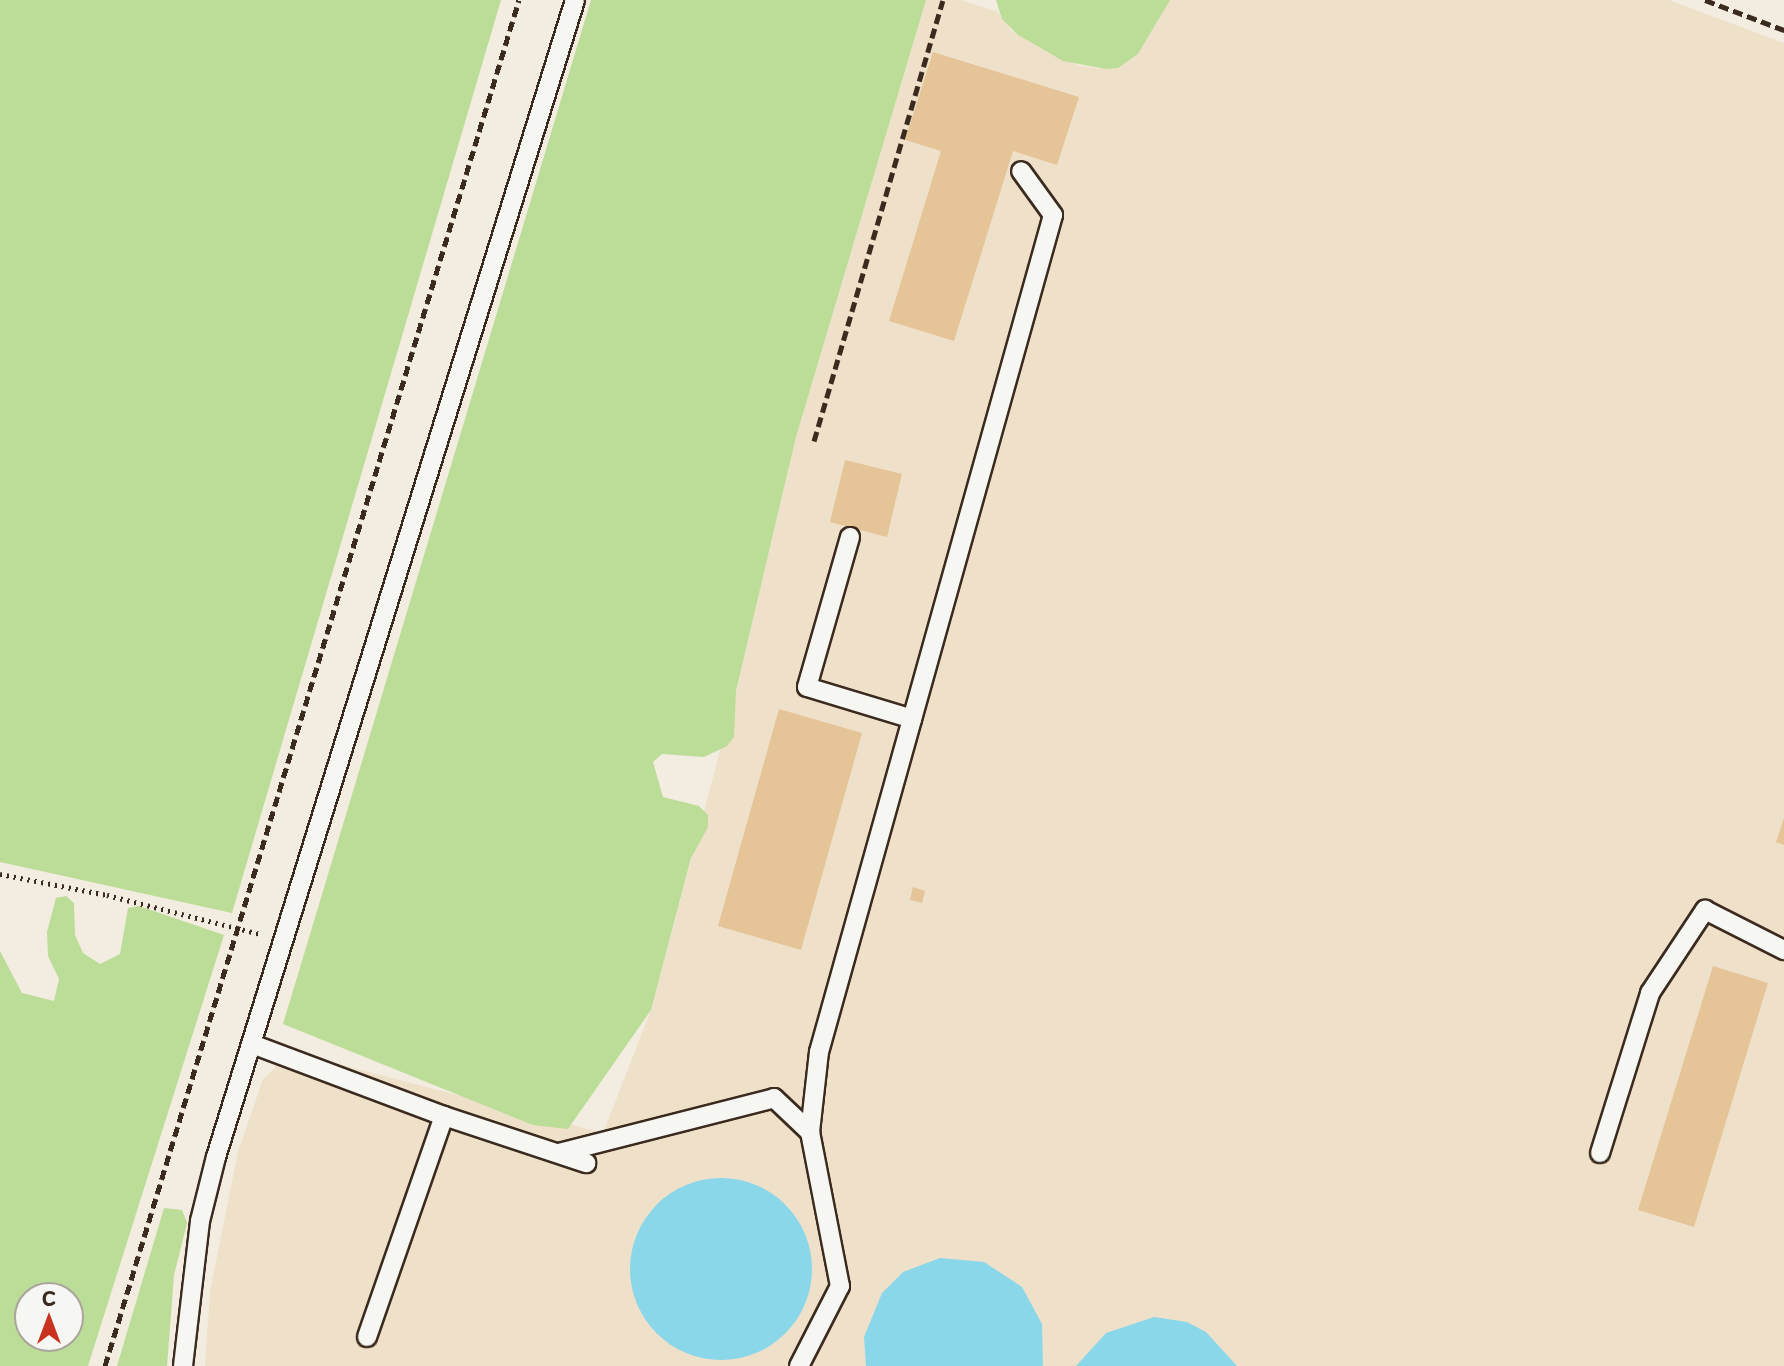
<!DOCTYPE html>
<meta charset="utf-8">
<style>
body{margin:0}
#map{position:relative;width:1784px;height:1366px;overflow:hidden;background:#f3ece0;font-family:"Playpen Sans",sans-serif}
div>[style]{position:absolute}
.built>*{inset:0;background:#efe0ca}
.green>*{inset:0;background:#bbdd97}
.water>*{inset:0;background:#8ad7ea}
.round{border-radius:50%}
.building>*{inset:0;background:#e5c497}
.path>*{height:4.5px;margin-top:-2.25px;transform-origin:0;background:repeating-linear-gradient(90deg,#3b2a1e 0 2px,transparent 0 7px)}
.roads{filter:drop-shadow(2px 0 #3b2a1e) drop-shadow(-2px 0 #3b2a1e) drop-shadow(0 2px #3b2a1e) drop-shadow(0 -2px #3b2a1e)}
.service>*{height:18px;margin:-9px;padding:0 9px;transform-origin:9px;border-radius:9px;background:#f6f6f2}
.rail>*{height:5px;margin-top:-2.5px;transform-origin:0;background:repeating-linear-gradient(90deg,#3b2a1e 0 10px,transparent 0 15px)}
span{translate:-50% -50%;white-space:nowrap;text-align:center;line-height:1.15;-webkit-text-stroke:7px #f6f6f2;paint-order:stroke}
.north{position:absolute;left:14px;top:1282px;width:70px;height:70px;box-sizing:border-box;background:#f6f6f2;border:2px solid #aba49d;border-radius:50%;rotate:0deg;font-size:19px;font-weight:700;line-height:28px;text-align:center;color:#3b2a1e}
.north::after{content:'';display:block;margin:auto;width:24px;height:32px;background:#c8321e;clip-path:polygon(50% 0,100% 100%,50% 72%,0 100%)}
</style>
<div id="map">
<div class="built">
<i style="clip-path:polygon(926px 0,961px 0,998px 12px,1012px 31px,1048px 53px,1081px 66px,1106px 69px,1118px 68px,1138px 54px,1170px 0,1669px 0,1784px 43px,1784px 1366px,205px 1366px,210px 1291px,238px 1152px,263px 1079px,292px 1052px,603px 1133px,651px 1010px,736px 691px,796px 437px)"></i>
</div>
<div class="green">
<i style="clip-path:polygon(0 0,501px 0,232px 913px,0 862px)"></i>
<i style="clip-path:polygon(591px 0,926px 0,796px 437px,736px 691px,734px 737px,727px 746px,704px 757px,662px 754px,653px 762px,663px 797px,699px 806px,708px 815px,708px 827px,691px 858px,651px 1010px,568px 1129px,533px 1125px,283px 1024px)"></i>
<i style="clip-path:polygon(996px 0,1170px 0,1138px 54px,1118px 68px,1106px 69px,1063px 61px,1018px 35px,1002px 19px)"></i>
<i style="clip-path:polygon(evenodd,66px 896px,74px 903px,75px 935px,83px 953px,100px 964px,120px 954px,128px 908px,139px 906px,224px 935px,88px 1366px,0 1366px,0 951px,22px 993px,54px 1001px,59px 979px,48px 956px,47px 932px,56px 898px,66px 896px,28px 1296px,70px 1296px,70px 1338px,28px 1338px,28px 1296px)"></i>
<i style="clip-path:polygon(164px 1208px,182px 1210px,187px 1223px,174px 1275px,167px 1366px,117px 1366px)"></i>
</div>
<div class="water">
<i class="round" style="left:630px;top:1178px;width:182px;height:182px"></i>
<i style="clip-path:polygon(940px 1258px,984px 1262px,1022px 1287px,1042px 1324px,1043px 1366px,866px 1366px,864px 1337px,882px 1293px,903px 1272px)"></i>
<i style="clip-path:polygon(1154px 1317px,1187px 1322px,1206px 1332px,1237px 1366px,1076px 1366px,1106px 1333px)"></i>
</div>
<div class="building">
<i style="clip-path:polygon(933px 52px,1079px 97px,1057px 165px,1013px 151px,954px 341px,889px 321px,941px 151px,905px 140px)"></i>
<i style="clip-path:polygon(845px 460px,902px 474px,887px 537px,830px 522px)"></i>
<i style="clip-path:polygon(779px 709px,862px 733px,801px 950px,718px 926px)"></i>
<i style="clip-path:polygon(1784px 818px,1784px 845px,1776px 842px)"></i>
<i style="clip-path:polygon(913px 887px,925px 891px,922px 903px,910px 900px)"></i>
<i style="clip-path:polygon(1713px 966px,1768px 983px,1694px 1227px,1638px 1210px)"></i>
</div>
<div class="path">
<i style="left:0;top:874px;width:109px;rotate:11.1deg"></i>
<i style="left:107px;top:895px;width:158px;rotate:14.3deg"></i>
</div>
<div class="roads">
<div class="service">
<i style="left:850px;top:537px;width:156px;rotate:106deg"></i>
<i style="left:807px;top:687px;width:110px;rotate:16.9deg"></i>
<i style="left:252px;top:1044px;width:205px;rotate:20.6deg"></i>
<i style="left:444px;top:1116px;width:150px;rotate:18.3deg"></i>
<i style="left:810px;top:1132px;width:81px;rotate:-83.6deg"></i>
<i style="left:819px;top:1052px;width:869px;rotate:-74.38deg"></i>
<i style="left:1053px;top:215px;width:54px;rotate:-126deg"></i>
<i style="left:559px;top:1153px;width:222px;rotate:-14.3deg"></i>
<i style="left:774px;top:1098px;width:50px;rotate:43.4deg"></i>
<i style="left:810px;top:1132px;width:157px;rotate:79deg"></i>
<i style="left:840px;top:1286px;width:90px;rotate:117.1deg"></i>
<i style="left:1600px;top:1153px;width:168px;rotate:-72.6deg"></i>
<i style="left:1650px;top:993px;width:100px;rotate:-56.5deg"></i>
<i style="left:1705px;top:910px;width:89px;rotate:26.9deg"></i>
<i style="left:367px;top:1337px;width:234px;rotate:-70.8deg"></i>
<i style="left:183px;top:1366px;width:146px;rotate:-83.3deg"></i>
<i style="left:200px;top:1221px;width:66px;rotate:-76deg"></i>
<i style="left:216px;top:1157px;width:1211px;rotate:-72.76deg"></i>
</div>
</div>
<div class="rail">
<i style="left:1705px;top:0;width:85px;rotate:20.8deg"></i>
<i style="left:814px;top:441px;width:459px;rotate:-73.7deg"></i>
<i style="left:105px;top:1366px;width:1427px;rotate:-73.14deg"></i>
</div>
<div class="north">С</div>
</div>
